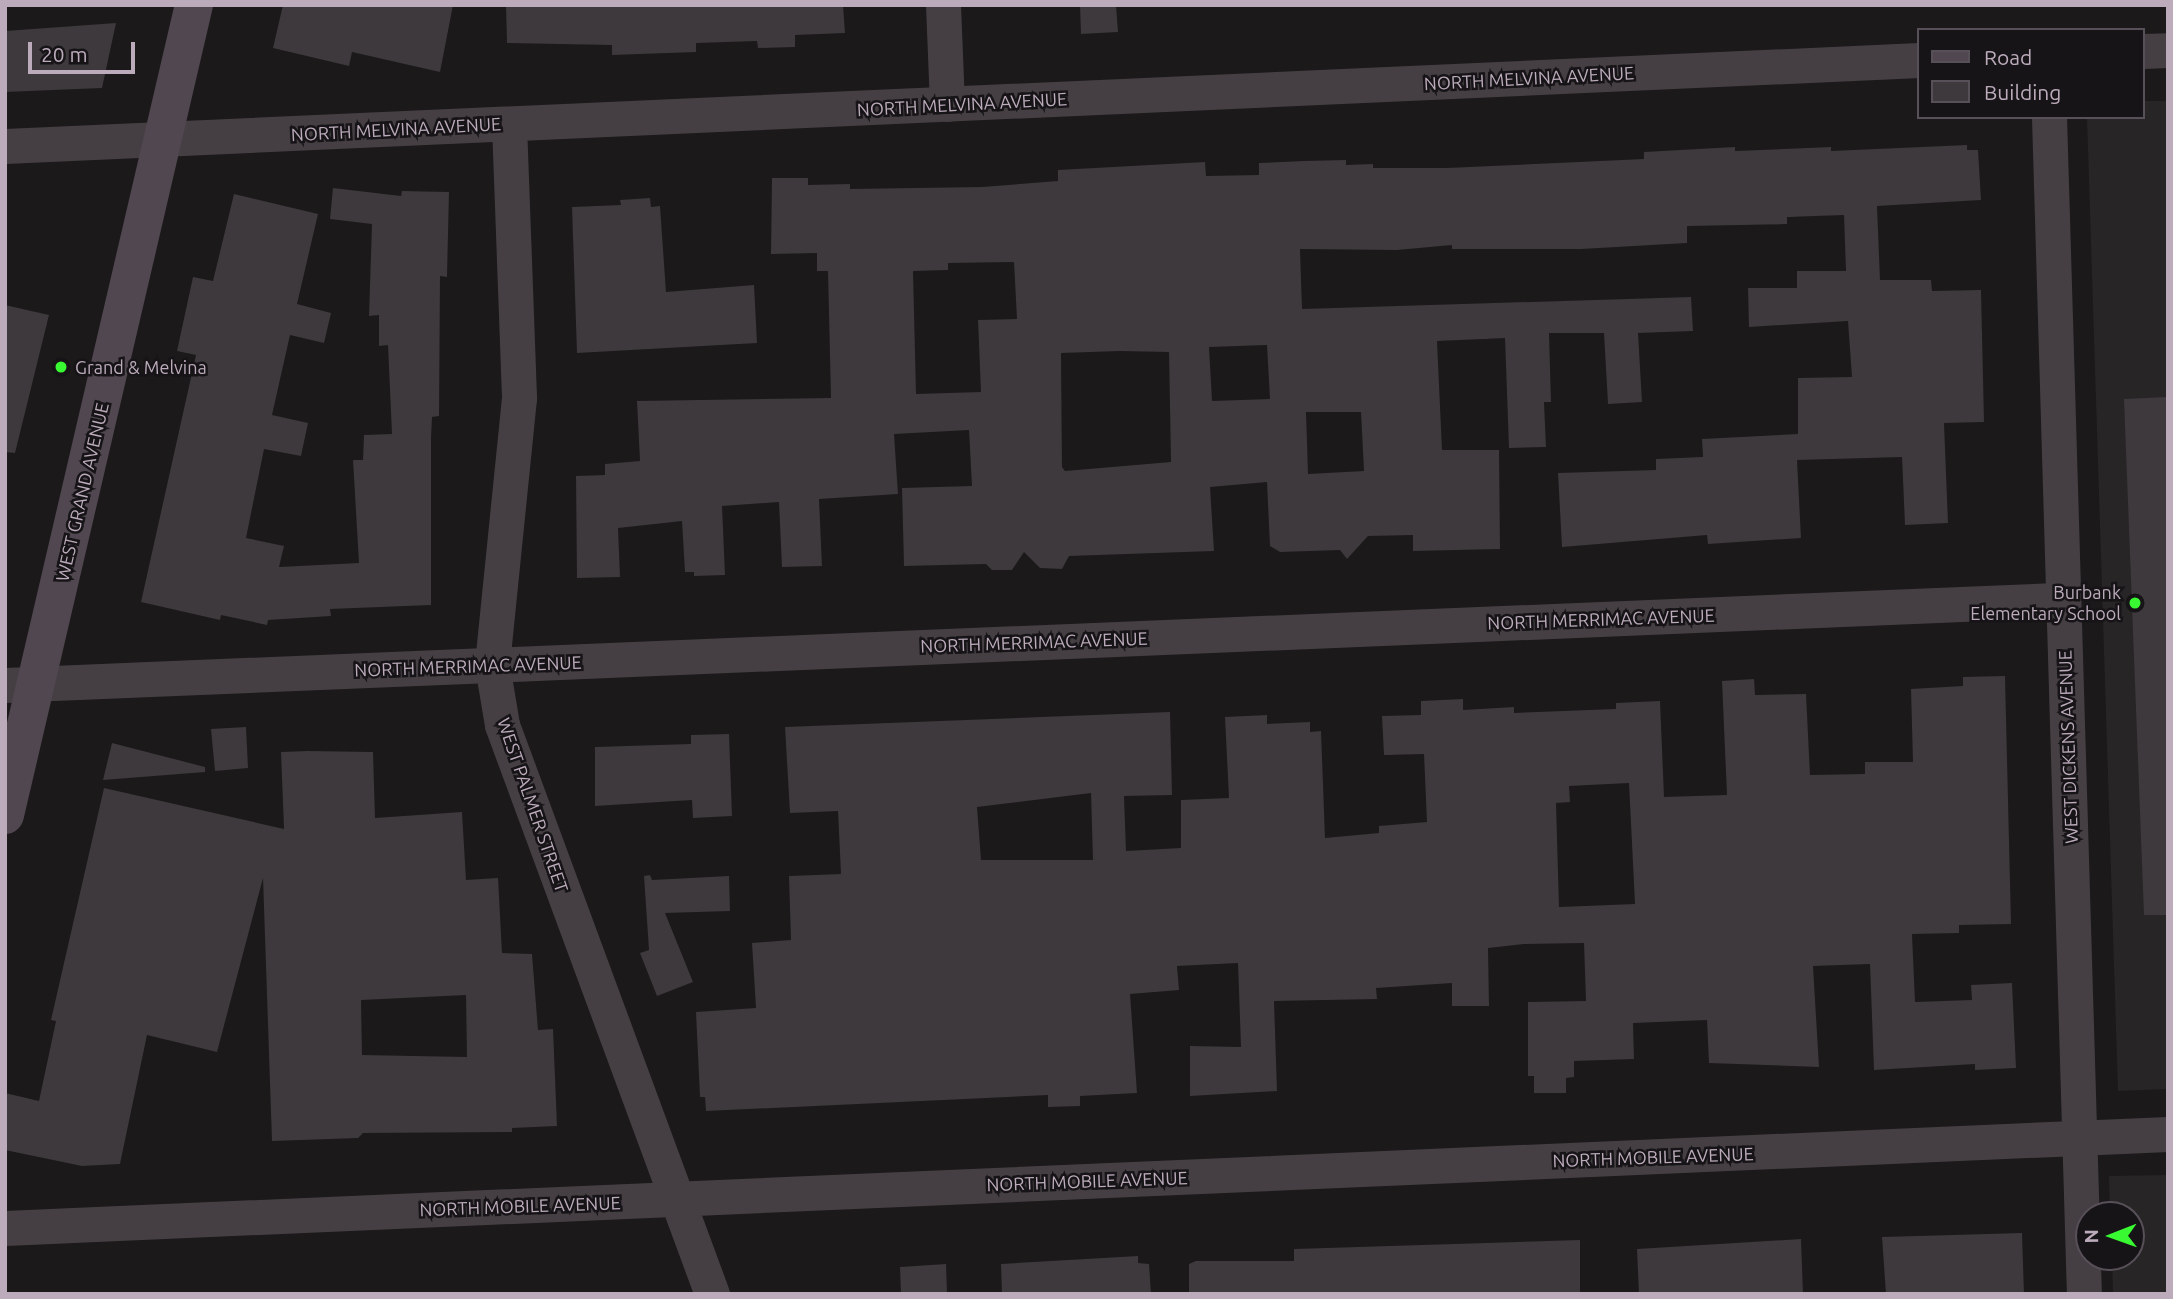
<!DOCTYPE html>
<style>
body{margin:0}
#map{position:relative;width:2173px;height:1299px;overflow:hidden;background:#1b191a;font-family:Ubuntu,sans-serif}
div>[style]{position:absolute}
.built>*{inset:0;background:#282527}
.building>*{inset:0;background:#3d393c}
.street>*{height:35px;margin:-17.5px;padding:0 17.5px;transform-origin:17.5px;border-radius:17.5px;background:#453f44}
.secondary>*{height:38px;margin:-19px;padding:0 19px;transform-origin:19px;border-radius:19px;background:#514750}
.dots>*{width:19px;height:19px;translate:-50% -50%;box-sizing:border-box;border:4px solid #161416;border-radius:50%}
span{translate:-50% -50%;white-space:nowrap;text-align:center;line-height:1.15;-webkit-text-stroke:5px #161416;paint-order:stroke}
.street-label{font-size:18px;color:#bbabbb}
.poi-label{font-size:18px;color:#bbabbb}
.left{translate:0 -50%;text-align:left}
.right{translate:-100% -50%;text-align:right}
.frame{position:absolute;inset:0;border:7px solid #bbabbb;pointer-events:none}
.legend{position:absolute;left:1917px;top:28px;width:228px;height:91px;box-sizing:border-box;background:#161416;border:2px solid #585058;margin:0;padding:9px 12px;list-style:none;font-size:21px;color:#bbabbb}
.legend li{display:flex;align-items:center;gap:14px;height:35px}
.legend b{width:35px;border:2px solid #585058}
.north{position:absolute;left:2075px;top:1201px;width:70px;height:70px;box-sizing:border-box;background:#161416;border:2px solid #585058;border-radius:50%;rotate:269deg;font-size:19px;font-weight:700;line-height:28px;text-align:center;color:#bbabbb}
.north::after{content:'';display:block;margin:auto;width:24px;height:32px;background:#39fa32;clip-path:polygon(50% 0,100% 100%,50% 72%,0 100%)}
.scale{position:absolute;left:28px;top:42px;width:107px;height:32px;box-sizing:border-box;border:4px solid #bbabbb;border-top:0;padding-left:9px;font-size:21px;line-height:24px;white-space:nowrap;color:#bbabbb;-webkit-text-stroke:5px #161416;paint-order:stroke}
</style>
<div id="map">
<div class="built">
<i style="clip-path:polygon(2143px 101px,2168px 101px,2168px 1089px,2118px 1091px,2087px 117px,2143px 117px)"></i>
<i style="clip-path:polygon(2168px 1175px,2168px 1294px,2113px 1294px,2112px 1257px,2131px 1257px,2131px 1215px,2110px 1215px,2109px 1176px)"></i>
</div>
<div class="building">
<i style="clip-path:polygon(283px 5px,453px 5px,440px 72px,352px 52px,349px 66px,273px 48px)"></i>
<i style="clip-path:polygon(506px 5px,843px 5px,845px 33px,795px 35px,795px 47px,758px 48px,757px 41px,696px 43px,696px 52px,612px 55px,612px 45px,507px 43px)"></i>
<i style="clip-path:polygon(1080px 5px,1116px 5px,1118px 32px,1081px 34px)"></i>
<i style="clip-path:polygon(116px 23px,102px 88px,5px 92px,5px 31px)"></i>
<i style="clip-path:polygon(evenodd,1967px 145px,1967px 150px,1978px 150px,1981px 200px,1877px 206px,1880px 280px,1931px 280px,1932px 291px,1981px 290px,1984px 422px,1944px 423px,1948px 523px,1905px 525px,1902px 457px,1797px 460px,1801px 538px,1708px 544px,1707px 535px,1562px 547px,1558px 473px,1656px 470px,1656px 459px,1703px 457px,1702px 439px,1798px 434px,1798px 378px,1852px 377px,1848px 321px,1749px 327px,1748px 288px,1797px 288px,1797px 271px,1846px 271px,1844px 215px,1787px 217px,1787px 224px,1687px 226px,1687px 243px,1581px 249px,1452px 249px,1452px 245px,1397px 250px,1300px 249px,1302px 309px,1691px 297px,1693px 331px,1638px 333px,1642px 402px,1608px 404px,1604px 333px,1549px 333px,1551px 402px,1544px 402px,1546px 447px,1509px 448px,1505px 338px,1437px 341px,1442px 450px,1499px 450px,1500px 549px,1413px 551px,1413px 535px,1368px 536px,1347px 559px,1340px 550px,1280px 552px,1270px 546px,1267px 482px,1210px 487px,1214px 551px,1069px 556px,1062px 569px,1040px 568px,1024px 552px,1012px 570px,992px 570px,986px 564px,904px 566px,902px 488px,972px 486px,969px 430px,894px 434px,898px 494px,819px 499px,822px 566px,782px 567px,779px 502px,722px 506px,725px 575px,694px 576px,694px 572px,685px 572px,682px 521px,618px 528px,620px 577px,577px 578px,576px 476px,605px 475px,605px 464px,640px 461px,637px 401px,831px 398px,828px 271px,817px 271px,817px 253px,771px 254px,772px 178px,808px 178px,808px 185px,850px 184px,850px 189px,982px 187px,1058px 181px,1058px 170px,1205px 162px,1206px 176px,1259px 175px,1259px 163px,1304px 161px,1346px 160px,1346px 165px,1373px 164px,1373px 168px,1447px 168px,1644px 159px,1644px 152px,1735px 147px,1735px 151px,1831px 147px,1831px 151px,1967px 145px,1014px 262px,1017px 319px,978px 320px,981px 392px,916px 394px,913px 271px,948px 270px,948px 263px,1014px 262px,1967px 145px,1267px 345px,1270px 399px,1212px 401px,1209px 347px,1267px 345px,1967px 145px,1120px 351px,1169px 352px,1171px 462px,1065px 471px,1062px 467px,1061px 353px,1120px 351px,1967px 145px,1306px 412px,1361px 412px,1364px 471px,1308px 474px,1306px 412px)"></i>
<i style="clip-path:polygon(333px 188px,401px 196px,402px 191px,449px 192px,447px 277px,440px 276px,439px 416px,432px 417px,431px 438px,431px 605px,330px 609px,331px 616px,268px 620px,267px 625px,221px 615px,220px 620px,141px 602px,196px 355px,177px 351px,193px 277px,213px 281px,234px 194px,318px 214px,297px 304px,331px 313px,324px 343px,290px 335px,272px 415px,308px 423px,301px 456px,264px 449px,246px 538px,284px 546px,279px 567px,359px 563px,353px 460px,363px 460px,364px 435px,392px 434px,388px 345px,379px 346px,379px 315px,369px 316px,372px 224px,330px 219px)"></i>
<i style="clip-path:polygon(650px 198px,651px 207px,660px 206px,666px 292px,754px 285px,757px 343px,577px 353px,572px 207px,621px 205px,620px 200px)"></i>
<i style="clip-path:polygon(5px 305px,49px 315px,15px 453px,5px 452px)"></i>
<i style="clip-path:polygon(2168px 397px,2168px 915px,2144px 915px,2124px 399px)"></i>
<i style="clip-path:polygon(evenodd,2005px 676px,2011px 924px,1959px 925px,1959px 933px,1912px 934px,1915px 1002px,1972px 1000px,1971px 985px,2012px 983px,2016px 1068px,1975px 1070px,1975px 1064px,1874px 1070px,1870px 964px,1813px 966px,1819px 1067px,1709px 1063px,1707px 1020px,1633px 1023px,1634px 1059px,1574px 1061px,1574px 1077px,1566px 1078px,1566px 1093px,1534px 1093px,1534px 1076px,1528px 1076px,1528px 1002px,1586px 1001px,1584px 943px,1524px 944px,1488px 948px,1489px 1006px,1452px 1006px,1452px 983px,1376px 988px,1377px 999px,1274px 1001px,1277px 1091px,1190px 1096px,1190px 1046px,1241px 1047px,1238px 963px,1177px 966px,1179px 990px,1130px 994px,1137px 1093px,1080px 1096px,1080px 1106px,1048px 1107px,1048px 1095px,706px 1111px,705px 1097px,700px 1097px,696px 1012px,756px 1008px,752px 943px,791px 940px,789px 876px,841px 874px,838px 811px,790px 813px,785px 727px,1170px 712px,1172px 795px,1124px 796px,1126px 851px,1181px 848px,1181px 800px,1229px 798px,1225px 717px,1267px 715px,1267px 724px,1310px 722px,1310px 732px,1321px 731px,1325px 838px,1379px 833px,1379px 826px,1427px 822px,1424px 754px,1384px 755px,1382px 716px,1421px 715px,1421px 701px,1463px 699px,1463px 710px,1514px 707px,1514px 713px,1616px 709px,1616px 703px,1660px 701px,1664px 797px,1727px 795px,1722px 681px,1754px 679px,1755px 695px,1806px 694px,1810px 775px,1865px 774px,1865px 762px,1913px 762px,1911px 689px,1963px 686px,1963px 677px,2005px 676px,1629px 783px,1635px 904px,1559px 907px,1556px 803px,1570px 802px,1569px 786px,1629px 783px,2005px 676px,1091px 793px,1093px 860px,981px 860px,977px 807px,1091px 793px)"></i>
<i style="clip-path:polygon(246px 727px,248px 768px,215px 771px,211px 729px)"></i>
<i style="clip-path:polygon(729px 734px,732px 816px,693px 818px,692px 800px,595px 806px,595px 747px,691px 744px,691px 735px)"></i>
<i style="clip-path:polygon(112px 743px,205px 767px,205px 772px,103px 780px)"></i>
<i style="clip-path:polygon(evenodd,308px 751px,373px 752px,375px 818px,462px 812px,466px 880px,498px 878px,502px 953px,532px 954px,538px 1030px,553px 1029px,557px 1126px,512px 1128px,512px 1132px,363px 1133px,358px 1138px,272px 1141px,263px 878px,217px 1052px,147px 1035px,120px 1164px,82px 1166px,5px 1150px,5px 1093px,39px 1101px,56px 1021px,51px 1020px,104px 788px,284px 829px,281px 752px,308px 751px,466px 995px,467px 1057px,362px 1055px,361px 1000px,466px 995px)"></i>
<i style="clip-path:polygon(650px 875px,652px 880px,729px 876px,730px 911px,665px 913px,693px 982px,657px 996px,640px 953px,649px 950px,644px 876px)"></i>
<i style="clip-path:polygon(2022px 1233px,2024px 1294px,1886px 1294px,1882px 1237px)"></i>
<i style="clip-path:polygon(1801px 1239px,1803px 1294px,1639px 1294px,1637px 1249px)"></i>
<i style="clip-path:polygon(1580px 1240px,1580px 1294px,1189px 1294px,1189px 1264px,1196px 1261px,1294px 1261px,1294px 1249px)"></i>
<i style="clip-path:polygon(1138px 1256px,1138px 1263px,1149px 1264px,1151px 1294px,1002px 1294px,1001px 1264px)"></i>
<i style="clip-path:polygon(946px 1264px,947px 1294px,901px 1294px,900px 1267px)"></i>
</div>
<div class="street">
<i style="left:943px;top:5px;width:99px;rotate:87.7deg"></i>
<i style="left:2143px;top:51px;width:25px;rotate:-2deg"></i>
<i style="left:2049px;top:117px;width:1178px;rotate:88.3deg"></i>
<i style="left:509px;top:124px;width:274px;rotate:87.9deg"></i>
<i style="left:519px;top:398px;width:268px;rotate:95.8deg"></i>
<i style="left:492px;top:665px;width:61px;rotate:80.5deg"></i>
<i style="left:502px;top:725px;width:607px;rotate:69.74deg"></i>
<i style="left:5px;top:146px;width:1916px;rotate:-2.57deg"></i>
<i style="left:5px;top:685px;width:2060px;rotate:-2.37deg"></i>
<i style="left:5px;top:1228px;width:2165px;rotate:-2.49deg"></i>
</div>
<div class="secondary">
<i style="left:5px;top:815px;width:832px;rotate:-76.87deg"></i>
</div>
<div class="dots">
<i style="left:61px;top:367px;background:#39fa32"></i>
<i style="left:2135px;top:603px;background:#39fa32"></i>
</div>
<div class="street-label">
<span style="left:1529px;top:78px;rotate:-3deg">NORTH MELVINA AVENUE</span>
<span style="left:962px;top:104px;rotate:-3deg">NORTH MELVINA AVENUE</span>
<span style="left:396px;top:129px;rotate:-3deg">NORTH MELVINA AVENUE</span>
<span style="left:82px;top:492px;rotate:-77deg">WEST GRAND AVENUE</span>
<span style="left:1601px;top:619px;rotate:-2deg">NORTH MERRIMAC AVENUE</span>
<span style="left:1034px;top:642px;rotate:-2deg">NORTH MERRIMAC AVENUE</span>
<span style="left:468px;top:666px;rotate:-2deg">NORTH MERRIMAC AVENUE</span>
<span style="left:2068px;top:747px;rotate:-92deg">WEST DICKENS AVENUE</span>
<span style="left:533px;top:805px;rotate:71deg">WEST PALMER STREET</span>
<span style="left:1653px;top:1157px;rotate:-2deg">NORTH MOBILE AVENUE</span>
<span style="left:1087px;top:1181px;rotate:-2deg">NORTH MOBILE AVENUE</span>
<span style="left:520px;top:1206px;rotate:-2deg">NORTH MOBILE AVENUE</span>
</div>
<div class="poi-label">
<span class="left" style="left:75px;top:367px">Grand &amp; Melvina</span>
<span class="right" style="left:2121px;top:603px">Burbank<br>Elementary School</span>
</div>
<div class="frame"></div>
<ul class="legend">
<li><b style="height:9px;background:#514750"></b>Road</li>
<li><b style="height:19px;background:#3d393c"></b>Building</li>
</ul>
<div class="north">N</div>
<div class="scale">20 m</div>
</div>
